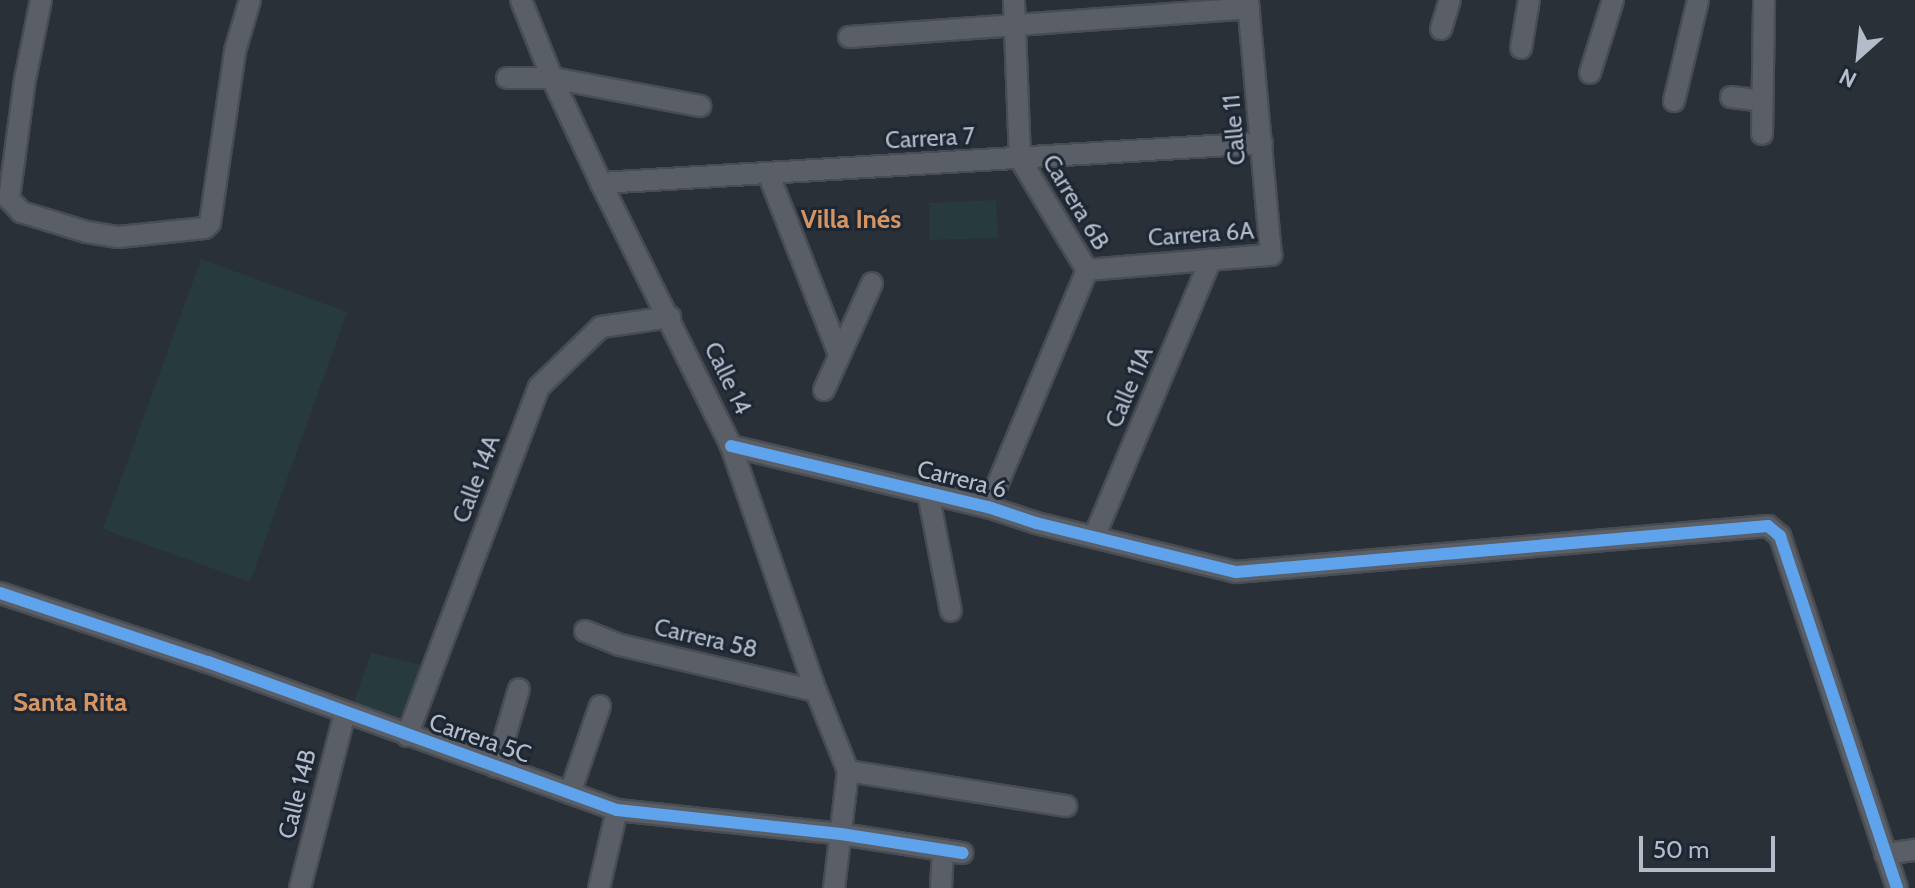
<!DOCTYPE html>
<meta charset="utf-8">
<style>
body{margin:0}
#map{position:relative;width:1915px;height:888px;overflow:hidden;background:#2a3038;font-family:Cabin,sans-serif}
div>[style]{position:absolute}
.green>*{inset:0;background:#273a3e}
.roads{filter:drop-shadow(2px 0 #484c53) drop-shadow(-2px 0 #484c53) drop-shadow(0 2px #484c53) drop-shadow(0 -2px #484c53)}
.minor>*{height:20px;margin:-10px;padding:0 10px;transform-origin:10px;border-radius:10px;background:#5a5e66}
.cycleway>*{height:12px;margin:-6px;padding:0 6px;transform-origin:6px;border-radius:6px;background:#60a3ed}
span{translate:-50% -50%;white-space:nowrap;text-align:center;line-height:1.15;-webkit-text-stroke:6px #1d2633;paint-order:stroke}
.street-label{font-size:24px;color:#b4bcc9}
.neighbourhood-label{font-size:26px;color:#d59563;font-weight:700}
.north{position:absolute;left:1819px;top:16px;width:80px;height:80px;-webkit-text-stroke:6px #1d2633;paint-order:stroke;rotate:207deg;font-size:22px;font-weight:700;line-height:32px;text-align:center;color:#b4bcc9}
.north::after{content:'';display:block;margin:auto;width:28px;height:36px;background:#b4bcc9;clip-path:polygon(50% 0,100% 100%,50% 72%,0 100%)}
.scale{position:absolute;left:1639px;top:836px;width:136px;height:36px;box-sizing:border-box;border:4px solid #b4bcc9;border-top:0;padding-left:10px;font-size:24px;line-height:28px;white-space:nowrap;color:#b4bcc9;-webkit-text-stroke:6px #1d2633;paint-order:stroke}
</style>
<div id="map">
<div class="green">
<i style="clip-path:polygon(996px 200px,998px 238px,930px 240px,929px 203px)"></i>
<i style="clip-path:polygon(201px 259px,347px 312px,250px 582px,103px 529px)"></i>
<i style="clip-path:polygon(371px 653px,422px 665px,399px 720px,353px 704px)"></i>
</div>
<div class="roads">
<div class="minor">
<i style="left:41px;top:0;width:81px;rotate:101.4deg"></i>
<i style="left:25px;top:79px;width:121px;rotate:97.6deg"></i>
<i style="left:9px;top:199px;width:18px;rotate:47deg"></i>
<i style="left:21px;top:212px;width:69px;rotate:16.9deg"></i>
<i style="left:87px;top:232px;width:32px;rotate:9deg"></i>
<i style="left:119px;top:237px;width:86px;rotate:-6deg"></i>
<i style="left:205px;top:228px;width:7px;rotate:-45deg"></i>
<i style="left:210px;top:223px;width:174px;rotate:-81.7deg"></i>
<i style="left:235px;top:51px;width:53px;rotate:-73.6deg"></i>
<i style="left:521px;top:0;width:84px;rotate:68.3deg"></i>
<i style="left:552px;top:78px;width:116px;rotate:65deg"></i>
<i style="left:601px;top:183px;width:293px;rotate:63.7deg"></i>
<i style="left:731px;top:446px;width:259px;rotate:70.9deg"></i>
<i style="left:816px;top:691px;width:86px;rotate:68.2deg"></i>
<i style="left:848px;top:771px;width:118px;rotate:96.8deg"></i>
<i style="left:1441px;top:29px;width:30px;rotate:-73deg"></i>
<i style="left:849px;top:37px;width:401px;rotate:-4.1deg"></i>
<i style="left:1521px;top:48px;width:49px;rotate:-80.5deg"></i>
<i style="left:1590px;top:73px;width:77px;rotate:-72.5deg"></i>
<i style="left:507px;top:78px;width:45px"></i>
<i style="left:552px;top:78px;width:151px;rotate:10.7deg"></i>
<i style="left:1731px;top:97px;width:31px;rotate:7deg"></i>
<i style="left:1674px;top:101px;width:104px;rotate:-76.6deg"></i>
<i style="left:1762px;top:134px;width:134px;rotate:-89.1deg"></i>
<i style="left:768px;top:173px;width:194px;rotate:68.6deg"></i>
<i style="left:601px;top:183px;width:662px;rotate:-3.46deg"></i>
<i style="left:1087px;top:270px;width:185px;rotate:-4.7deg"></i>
<i style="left:1271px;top:255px;width:256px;rotate:-95.2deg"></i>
<i style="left:824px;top:390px;width:117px;rotate:-65.8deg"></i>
<i style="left:731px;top:446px;width:264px;rotate:13.4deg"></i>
<i style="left:988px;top:507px;width:51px;rotate:18.4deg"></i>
<i style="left:1036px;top:523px;width:206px;rotate:13.8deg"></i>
<i style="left:1236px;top:572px;width:534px;rotate:-4.94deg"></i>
<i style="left:1768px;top:526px;width:16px;rotate:40deg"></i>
<i style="left:1780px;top:536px;width:371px;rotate:71.6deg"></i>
<i style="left:928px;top:493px;width:120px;rotate:79deg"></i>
<i style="left:988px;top:507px;width:257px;rotate:-67.3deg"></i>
<i style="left:1087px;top:270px;width:130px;rotate:-121.1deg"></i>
<i style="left:1020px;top:159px;width:159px;rotate:-92.2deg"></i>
<i style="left:1095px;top:535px;width:299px;rotate:-67.2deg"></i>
<i style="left:0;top:593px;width:219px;rotate:18.4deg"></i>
<i style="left:208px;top:662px;width:435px;rotate:19.9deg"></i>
<i style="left:617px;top:810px;width:225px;rotate:6.1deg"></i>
<i style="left:841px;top:834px;width:123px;rotate:8.9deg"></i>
<i style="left:585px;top:631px;width:38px;rotate:22deg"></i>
<i style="left:620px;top:645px;width:201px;rotate:13.2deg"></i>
<i style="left:407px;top:736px;width:373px;rotate:-69.3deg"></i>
<i style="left:539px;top:387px;width:86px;rotate:-44.1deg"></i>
<i style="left:601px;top:327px;width:70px;rotate:-8.2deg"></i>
<i style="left:496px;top:767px;width:81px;rotate:-73.6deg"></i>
<i style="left:848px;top:771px;width:221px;rotate:9.1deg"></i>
<i style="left:570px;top:793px;width:92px;rotate:-71deg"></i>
<i style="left:1885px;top:854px;width:30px;rotate:-8deg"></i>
<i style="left:300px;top:888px;width:181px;rotate:-75.6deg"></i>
<i style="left:599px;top:888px;width:80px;rotate:-77deg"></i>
<i style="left:941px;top:888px;width:38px;rotate:-87deg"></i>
</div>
</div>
<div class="cycleway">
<i style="left:731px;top:446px;width:264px;rotate:13.4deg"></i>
<i style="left:988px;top:507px;width:51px;rotate:18.4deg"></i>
<i style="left:1036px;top:523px;width:206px;rotate:13.8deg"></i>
<i style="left:1236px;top:572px;width:534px;rotate:-4.94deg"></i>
<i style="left:1768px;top:526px;width:16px;rotate:40deg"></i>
<i style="left:1780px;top:536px;width:371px;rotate:71.6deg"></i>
<i style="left:0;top:593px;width:219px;rotate:18.4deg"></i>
<i style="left:208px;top:662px;width:435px;rotate:19.9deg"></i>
<i style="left:617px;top:810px;width:225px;rotate:6.1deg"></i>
<i style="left:841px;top:834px;width:123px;rotate:8.9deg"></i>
</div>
<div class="street-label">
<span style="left:1234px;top:130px;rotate:-95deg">Calle 11</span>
<span style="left:930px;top:138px;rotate:-3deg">Carrera 7</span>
<span style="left:1076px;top:202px;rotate:59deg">Carrera 6B</span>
<span style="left:1201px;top:234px;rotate:-4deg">Carrera 6A</span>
<span style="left:728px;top:378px;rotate:64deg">Calle 14</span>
<span style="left:1129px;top:387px;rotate:-67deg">Calle 11A</span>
<span style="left:476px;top:479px;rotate:-69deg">Calle 14A</span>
<span style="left:962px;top:479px;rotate:14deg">Carrera 6</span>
<span style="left:706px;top:638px;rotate:13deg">Carrera 58</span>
<span style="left:480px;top:738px;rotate:19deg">Carrera 5C</span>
<span style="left:297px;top:794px;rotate:-76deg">Calle 14B</span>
</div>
<div class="neighbourhood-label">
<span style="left:851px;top:220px">Villa Inés</span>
<span style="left:70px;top:703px">Santa Rita</span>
</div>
<div class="north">N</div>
<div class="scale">50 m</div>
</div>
